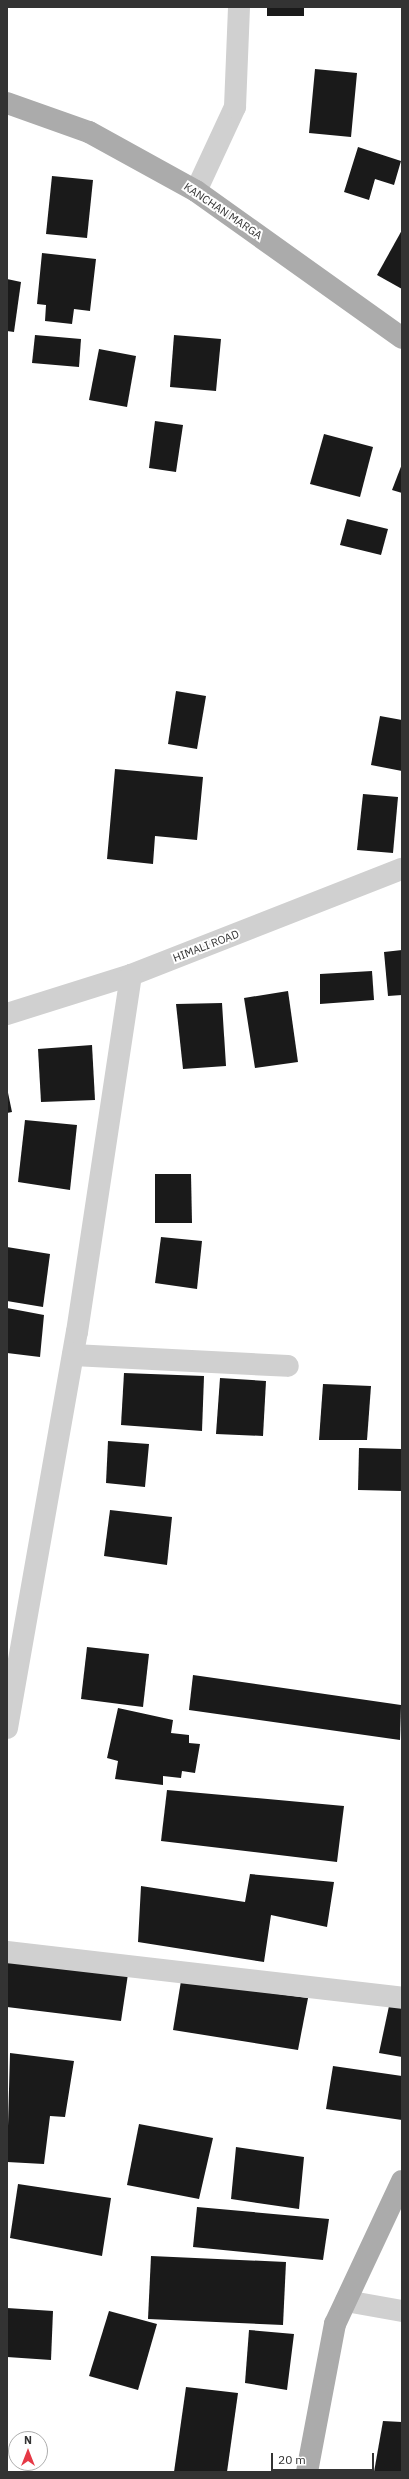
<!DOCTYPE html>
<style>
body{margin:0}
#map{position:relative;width:409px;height:2479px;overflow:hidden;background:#fff;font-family:"IBM Plex Sans",sans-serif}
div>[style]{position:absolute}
.building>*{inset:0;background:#1a1a1a}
.minor>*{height:22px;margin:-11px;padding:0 11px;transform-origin:11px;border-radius:11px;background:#d0d0d0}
.major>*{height:22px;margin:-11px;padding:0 11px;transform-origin:11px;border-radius:11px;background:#ababab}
span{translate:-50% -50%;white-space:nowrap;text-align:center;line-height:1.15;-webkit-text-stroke:4px #fff;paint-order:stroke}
.street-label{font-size:11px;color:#333}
.frame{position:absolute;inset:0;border:8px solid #333;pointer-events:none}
.north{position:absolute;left:8px;top:2431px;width:40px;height:40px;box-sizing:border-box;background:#fff;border:1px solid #adadad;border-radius:50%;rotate:0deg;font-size:11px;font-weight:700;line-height:16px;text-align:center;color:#333}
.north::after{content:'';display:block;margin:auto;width:14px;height:18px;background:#e63946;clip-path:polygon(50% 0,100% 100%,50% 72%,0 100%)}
.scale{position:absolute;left:271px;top:2453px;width:103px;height:18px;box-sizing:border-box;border:2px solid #333;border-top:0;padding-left:5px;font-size:12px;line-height:14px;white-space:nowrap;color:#333;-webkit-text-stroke:3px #fff;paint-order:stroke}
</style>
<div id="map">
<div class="building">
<i style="clip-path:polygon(267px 7px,304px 7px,304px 16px,267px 16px)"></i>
<i style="clip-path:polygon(315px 69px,357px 73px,351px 137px,309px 133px)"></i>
<i style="clip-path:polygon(358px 147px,401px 161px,394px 185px,375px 179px,369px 200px,344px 192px)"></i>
<i style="clip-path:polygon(52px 176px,93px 180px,87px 238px,46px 234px)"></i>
<i style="clip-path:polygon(402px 230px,402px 289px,377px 275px)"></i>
<i style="clip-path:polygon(42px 253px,96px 259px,90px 311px,74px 309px,72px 324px,45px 321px,46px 305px,37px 304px)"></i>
<i style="clip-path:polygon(7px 279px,21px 282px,14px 332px,7px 331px)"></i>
<i style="clip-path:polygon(35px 335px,81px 339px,79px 367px,32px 363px)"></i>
<i style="clip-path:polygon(174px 335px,221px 339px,216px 391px,170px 387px)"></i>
<i style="clip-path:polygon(99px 349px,136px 356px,127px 407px,89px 400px)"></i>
<i style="clip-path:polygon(155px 421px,183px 425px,176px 472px,149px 468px)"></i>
<i style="clip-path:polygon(324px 434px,373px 447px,360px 497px,310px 484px)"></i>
<i style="clip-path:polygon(402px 464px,402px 493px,392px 490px)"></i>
<i style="clip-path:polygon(347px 519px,388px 529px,381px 555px,340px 545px)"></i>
<i style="clip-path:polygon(176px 691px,206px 696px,197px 749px,168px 744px)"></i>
<i style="clip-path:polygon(380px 716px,402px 720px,402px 771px,371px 765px)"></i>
<i style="clip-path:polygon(115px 769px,203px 777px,197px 840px,155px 836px,153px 864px,107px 859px)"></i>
<i style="clip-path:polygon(363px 794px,398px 797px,393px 853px,357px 850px)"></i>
<i style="clip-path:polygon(402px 950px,402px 995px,388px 996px,384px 952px)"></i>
<i style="clip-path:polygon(372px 971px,374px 1000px,320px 1004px,320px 974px)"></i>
<i style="clip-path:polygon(288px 991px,298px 1062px,255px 1068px,244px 998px)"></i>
<i style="clip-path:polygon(222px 1003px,226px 1066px,183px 1069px,176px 1004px)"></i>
<i style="clip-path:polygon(92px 1045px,95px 1100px,41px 1102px,38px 1049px)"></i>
<i style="clip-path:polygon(7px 1088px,12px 1112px,7px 1113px)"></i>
<i style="clip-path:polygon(25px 1120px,77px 1125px,70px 1190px,18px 1182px)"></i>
<i style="clip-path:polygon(155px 1174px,191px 1174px,192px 1223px,155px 1223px)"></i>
<i style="clip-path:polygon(161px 1237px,202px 1241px,197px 1289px,155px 1283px)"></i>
<i style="clip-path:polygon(7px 1247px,50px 1254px,43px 1307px,7px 1301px)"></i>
<i style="clip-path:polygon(7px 1308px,44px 1315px,40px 1357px,7px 1353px)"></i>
<i style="clip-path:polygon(124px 1373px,204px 1376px,202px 1431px,121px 1425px)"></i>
<i style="clip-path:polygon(220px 1378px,266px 1381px,263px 1436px,216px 1434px)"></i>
<i style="clip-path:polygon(323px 1384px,371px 1386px,367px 1440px,319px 1440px)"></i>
<i style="clip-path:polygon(108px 1441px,149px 1444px,145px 1487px,106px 1483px)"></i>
<i style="clip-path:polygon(359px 1448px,402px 1449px,402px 1491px,358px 1490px)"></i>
<i style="clip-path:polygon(110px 1510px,172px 1517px,167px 1565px,104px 1556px)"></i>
<i style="clip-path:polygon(87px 1647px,149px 1654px,143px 1707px,81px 1699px)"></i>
<i style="clip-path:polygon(193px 1675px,401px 1705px,400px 1740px,189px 1710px)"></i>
<i style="clip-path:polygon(118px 1708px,173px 1720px,171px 1733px,189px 1735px,189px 1743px,200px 1744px,195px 1773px,182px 1771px,181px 1778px,163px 1776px,163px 1785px,115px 1779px,118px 1761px,107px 1758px)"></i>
<i style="clip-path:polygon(167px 1790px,344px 1806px,337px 1862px,161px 1841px)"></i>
<i style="clip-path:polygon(250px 1874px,334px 1882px,327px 1927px,271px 1915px,264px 1962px,138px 1942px,141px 1886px,245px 1902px)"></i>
<i style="clip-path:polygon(8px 1960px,128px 1974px,121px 2021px,7px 2007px)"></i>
<i style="clip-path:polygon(181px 1981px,308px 1998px,298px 2050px,173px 2030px)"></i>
<i style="clip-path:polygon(389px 2006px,402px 2008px,402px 2057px,379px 2053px)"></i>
<i style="clip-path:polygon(10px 2053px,74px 2061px,65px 2117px,50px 2116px,44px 2164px,7px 2162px)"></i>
<i style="clip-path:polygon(333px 2066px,402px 2076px,402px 2120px,326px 2109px)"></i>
<i style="clip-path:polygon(139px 2124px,213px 2138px,199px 2199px,127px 2185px)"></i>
<i style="clip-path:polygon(236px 2147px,304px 2157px,299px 2209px,231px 2199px)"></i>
<i style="clip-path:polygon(18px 2184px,111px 2198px,102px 2256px,10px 2238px)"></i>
<i style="clip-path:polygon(197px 2207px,329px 2219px,323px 2260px,193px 2247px)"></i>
<i style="clip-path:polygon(151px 2256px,286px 2262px,283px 2325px,148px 2319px)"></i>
<i style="clip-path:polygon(7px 2308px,53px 2311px,51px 2360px,7px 2357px)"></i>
<i style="clip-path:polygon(109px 2311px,157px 2324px,138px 2390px,89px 2376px)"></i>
<i style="clip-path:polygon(249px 2330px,294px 2334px,287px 2390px,245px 2383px)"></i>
<i style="clip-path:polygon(186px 2387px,238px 2393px,227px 2472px,174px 2472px)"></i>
<i style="clip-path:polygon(383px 2421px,402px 2422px,402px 2472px,374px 2472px)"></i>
</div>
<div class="minor">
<i style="left:196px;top:191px;width:93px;rotate:-65.1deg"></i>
<i style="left:235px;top:107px;width:100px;rotate:-87.7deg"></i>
<i style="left:7px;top:1014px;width:130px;rotate:-17.5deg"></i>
<i style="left:131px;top:975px;width:291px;rotate:-21.4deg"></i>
<i style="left:73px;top:1355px;width:215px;rotate:2.9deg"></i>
<i style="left:7px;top:1728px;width:402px;rotate:-80deg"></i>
<i style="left:77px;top:1332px;width:361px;rotate:-81.4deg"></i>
<i style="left:7px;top:1952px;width:398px;rotate:6.6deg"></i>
<i style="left:346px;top:2301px;width:57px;rotate:10.1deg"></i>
</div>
<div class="major">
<i style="left:7px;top:103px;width:87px;rotate:19.5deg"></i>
<i style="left:89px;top:132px;width:122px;rotate:28.9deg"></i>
<i style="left:196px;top:191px;width:253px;rotate:35.5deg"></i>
<i style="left:307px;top:2472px;width:151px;rotate:-79.3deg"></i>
<i style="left:335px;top:2324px;width:158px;rotate:-64.9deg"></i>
</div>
<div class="street-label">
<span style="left:223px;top:211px;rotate:34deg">KANCHAN MARGA</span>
<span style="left:206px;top:946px;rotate:-21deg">HIMALI ROAD</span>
</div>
<div class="frame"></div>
<div class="north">N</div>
<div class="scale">20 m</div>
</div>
